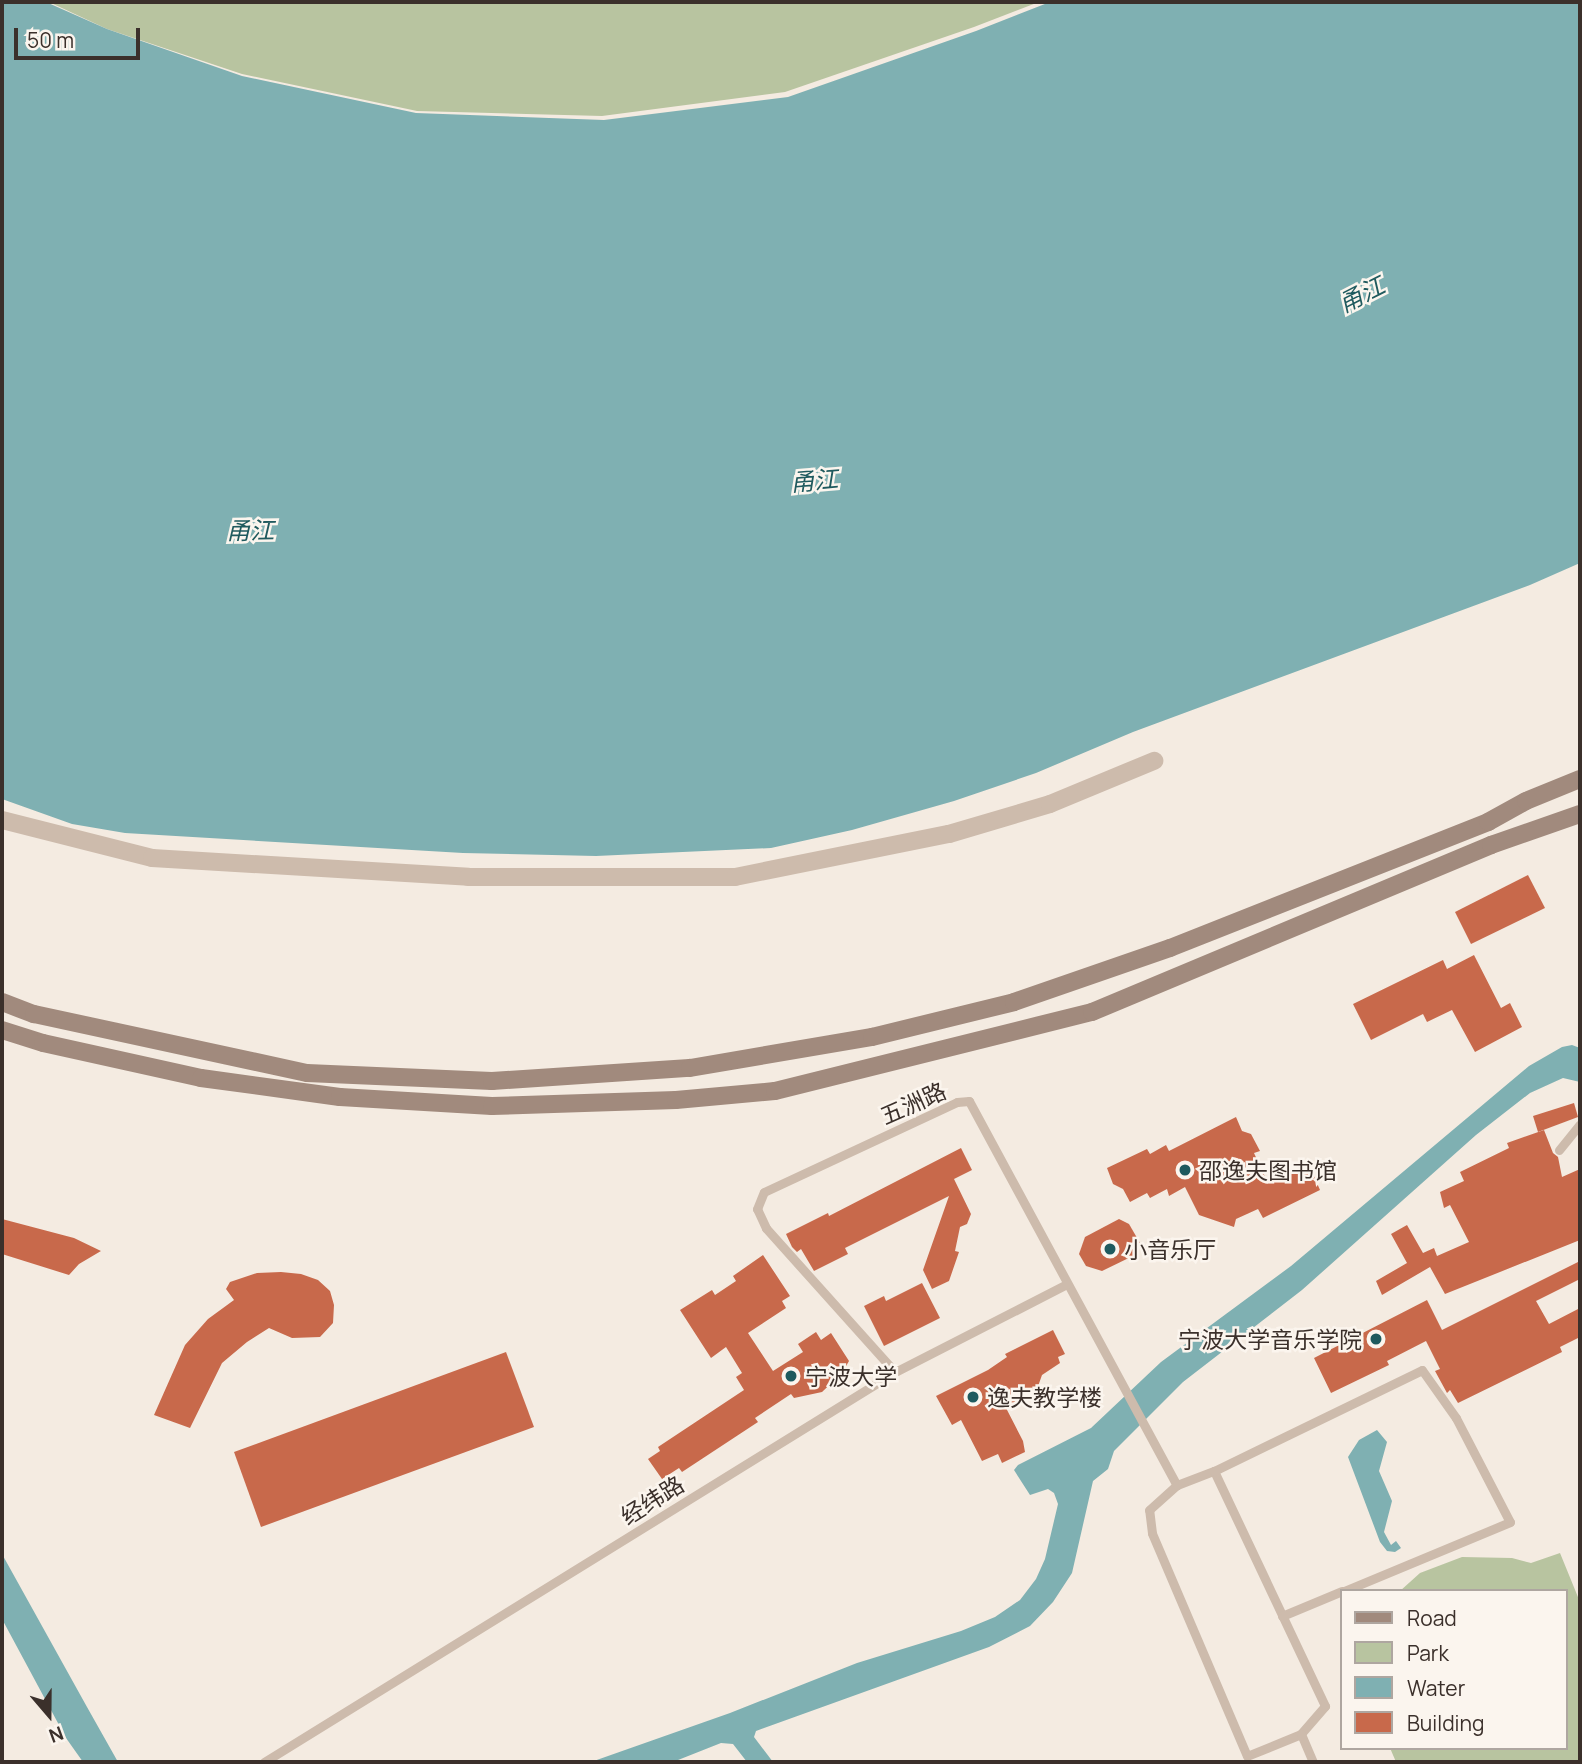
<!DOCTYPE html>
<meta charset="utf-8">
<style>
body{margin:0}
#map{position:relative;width:1582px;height:1764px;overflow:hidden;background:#f4ebe1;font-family:Manrope,"Noto Sans SC",sans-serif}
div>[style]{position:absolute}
.green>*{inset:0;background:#b8c4a0}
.water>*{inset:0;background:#7fb0b2}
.building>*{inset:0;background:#c8694b}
.lane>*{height:9px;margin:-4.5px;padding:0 4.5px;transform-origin:4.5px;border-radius:4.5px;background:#cdbbac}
.street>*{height:18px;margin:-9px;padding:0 9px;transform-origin:9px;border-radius:9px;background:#cdbbac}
.secondary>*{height:18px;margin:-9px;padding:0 9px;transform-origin:9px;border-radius:9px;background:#a18a7d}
.dots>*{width:19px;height:19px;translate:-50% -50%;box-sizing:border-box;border:4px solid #fbf5ee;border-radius:50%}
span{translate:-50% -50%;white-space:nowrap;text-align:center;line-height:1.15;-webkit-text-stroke:5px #fbf5ee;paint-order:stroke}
.street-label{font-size:23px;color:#3b302b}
.poi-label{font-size:23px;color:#3b302b}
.left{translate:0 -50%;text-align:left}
.right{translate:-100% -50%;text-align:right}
.water-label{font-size:24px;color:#1f5a5e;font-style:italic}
.frame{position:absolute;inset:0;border:4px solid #3b302b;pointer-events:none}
.legend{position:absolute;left:1340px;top:1589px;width:228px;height:161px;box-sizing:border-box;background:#fbf5ee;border:2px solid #aea6a0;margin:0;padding:9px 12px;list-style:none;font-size:21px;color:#3b302b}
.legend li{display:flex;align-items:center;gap:14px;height:35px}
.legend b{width:35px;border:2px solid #aea6a0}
.north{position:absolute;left:14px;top:1680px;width:70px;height:70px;-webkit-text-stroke:5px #fbf5ee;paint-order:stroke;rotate:160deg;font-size:19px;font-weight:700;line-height:28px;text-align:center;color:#3b302b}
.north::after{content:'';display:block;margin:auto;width:24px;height:32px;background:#3b302b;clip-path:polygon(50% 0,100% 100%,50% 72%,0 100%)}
.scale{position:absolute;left:14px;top:28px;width:126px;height:32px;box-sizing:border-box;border:4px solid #3b302b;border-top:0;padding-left:9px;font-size:21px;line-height:24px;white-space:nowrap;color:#3b302b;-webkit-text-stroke:5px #fbf5ee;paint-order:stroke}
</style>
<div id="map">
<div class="green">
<i style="clip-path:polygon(49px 2px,1039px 2px,974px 27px,785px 92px,602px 116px,417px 111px,242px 74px,107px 29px)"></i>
<i style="clip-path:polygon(1560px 1553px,1580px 1602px,1580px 1762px,1396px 1762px,1390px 1748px,1566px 1748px,1566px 1591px,1400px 1591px,1420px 1573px,1462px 1557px,1512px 1558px,1531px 1563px)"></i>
</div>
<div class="water">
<i style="clip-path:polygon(2px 2px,46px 2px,107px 29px,242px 76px,416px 113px,604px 120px,788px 97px,976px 31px,1050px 2px,1580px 2px,1580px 563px,1530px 585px,1133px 732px,1036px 773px,954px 801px,852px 830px,771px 848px,596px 856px,463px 853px,125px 833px,72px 824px,2px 799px)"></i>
<i style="clip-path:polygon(1572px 1045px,1580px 1048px,1580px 1082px,1563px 1078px,1530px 1093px,1476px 1135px,1302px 1290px,1183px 1382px,1114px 1451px,1108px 1469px,1093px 1481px,1072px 1573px,1053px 1602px,1030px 1626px,989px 1647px,756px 1731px,754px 1737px,773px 1762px,747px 1762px,733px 1744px,721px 1743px,673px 1762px,591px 1762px,730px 1713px,857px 1663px,961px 1631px,995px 1617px,1020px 1600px,1036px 1579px,1045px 1559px,1058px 1504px,1054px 1493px,1048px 1489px,1030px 1495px,1014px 1470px,1018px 1465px,1091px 1428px,1161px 1362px,1291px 1266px,1529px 1066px,1562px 1047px)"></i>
<i style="clip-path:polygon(1377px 1430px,1387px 1442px,1379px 1471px,1392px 1501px,1384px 1532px,1391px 1545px,1396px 1541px,1401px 1548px,1395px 1552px,1387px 1551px,1380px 1542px,1348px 1457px,1359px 1440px)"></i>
<i style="clip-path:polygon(2px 1554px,87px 1707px,118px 1762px,83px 1762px,66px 1738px,2px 1619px)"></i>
</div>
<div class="building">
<i style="clip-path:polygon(1528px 875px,1545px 908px,1471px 944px,1455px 912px)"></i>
<i style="clip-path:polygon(1474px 955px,1501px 1008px,1510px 1003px,1522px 1027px,1475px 1052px,1452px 1010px,1427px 1022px,1423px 1014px,1371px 1040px,1353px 1004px,1443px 960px,1447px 969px)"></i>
<i style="clip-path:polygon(1574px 1103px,1578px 1117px,1538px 1132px,1533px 1116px)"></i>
<i style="clip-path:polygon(1236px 1117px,1242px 1131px,1251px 1134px,1260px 1151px,1254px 1153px,1267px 1181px,1301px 1165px,1304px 1171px,1313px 1174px,1320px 1190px,1263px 1218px,1258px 1209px,1236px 1219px,1234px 1227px,1199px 1215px,1185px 1187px,1169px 1196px,1167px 1189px,1150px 1198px,1147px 1193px,1130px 1202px,1123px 1189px,1113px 1184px,1107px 1168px,1147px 1149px,1150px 1154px,1166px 1145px,1169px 1151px)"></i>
<i style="clip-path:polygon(1544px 1130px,1553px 1153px,1558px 1157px,1562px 1177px,1580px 1169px,1580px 1240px,1445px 1294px,1430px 1267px,1382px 1295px,1376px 1281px,1407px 1263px,1391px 1234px,1407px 1225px,1423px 1253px,1434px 1248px,1437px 1256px,1469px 1242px,1450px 1205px,1444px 1208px,1440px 1192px,1464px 1181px,1460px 1172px,1509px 1148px,1507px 1143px)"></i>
<i style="clip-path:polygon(961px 1148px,972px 1170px,954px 1179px,971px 1214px,967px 1224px,960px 1227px,955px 1251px,959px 1252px,949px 1281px,932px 1289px,923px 1270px,949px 1196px,845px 1248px,848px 1254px,814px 1271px,801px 1249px,797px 1252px,792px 1247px,786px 1234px,828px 1213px,829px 1216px)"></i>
<i style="clip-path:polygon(2px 1219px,74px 1238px,101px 1251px,79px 1264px,69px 1275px,2px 1254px)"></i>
<i style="clip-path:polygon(1119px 1219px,1129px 1224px,1140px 1243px,1137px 1254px,1102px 1271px,1086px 1266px,1079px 1254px,1085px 1237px)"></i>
<i style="clip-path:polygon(763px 1255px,790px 1296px,782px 1301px,786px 1308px,748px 1333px,773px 1371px,803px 1352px,798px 1344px,816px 1332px,821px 1340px,831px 1333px,849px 1361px,842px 1373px,822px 1392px,794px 1398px,791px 1394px,755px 1418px,758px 1422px,682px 1472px,679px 1468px,662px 1479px,648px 1459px,660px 1451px,658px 1447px,744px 1390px,736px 1377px,742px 1373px,726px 1347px,711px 1358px,680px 1310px,712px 1290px,715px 1295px,736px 1281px,733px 1276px)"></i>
<i style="clip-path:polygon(1580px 1261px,1580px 1279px,1536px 1301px,1549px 1324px,1580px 1308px,1580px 1337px,1560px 1347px,1562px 1352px,1458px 1403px,1450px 1390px,1447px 1393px,1435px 1371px,1440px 1369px,1426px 1341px,1387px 1361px,1389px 1365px,1331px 1393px,1314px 1358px,1427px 1300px,1442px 1330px)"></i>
<i style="clip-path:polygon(281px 1272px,301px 1274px,318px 1280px,330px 1291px,334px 1305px,333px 1323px,320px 1337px,292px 1338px,269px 1328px,247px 1342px,222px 1363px,190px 1428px,154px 1415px,185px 1345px,208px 1319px,234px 1300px,226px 1289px,230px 1282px,257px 1273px)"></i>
<i style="clip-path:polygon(922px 1283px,940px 1318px,884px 1346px,864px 1306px,884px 1296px,886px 1301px)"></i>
<i style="clip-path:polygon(1053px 1330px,1065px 1354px,1058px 1357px,1060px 1363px,1042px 1375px,1036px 1392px,1005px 1406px,1023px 1441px,1025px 1452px,1002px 1463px,998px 1454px,982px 1461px,961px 1420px,952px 1425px,936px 1396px,988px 1370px,1007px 1357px,1005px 1354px)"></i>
<i style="clip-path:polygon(506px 1352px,534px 1427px,261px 1527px,234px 1452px)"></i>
</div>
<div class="lane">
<i style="left:1559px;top:1150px;width:33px;rotate:-51deg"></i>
<i style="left:895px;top:1372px;width:193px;rotate:-131.9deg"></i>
<i style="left:766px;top:1228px;width:21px;rotate:-115deg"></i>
<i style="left:757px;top:1209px;width:18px;rotate:-68deg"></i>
<i style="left:764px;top:1192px;width:213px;rotate:-25deg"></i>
<i style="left:957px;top:1102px;width:12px;rotate:-5deg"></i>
<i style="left:969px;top:1101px;width:437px;rotate:61.6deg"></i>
<i style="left:1214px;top:1471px;width:260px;rotate:64.7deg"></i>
<i style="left:1325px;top:1706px;width:37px;rotate:131deg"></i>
<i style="left:1301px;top:1734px;width:58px;rotate:157.8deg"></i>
<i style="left:1247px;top:1756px;width:242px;rotate:-113.1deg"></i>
<i style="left:1152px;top:1533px;width:23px;rotate:-97deg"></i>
<i style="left:1149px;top:1510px;width:38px;rotate:-42deg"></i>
<i style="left:1177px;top:1485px;width:40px;rotate:-21deg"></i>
<i style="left:1214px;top:1471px;width:231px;rotate:-25.9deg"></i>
<i style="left:1422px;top:1370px;width:59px;rotate:54.7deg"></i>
<i style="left:1456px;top:1418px;width:117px;rotate:62.6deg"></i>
<i style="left:1510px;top:1522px;width:180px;rotate:157.4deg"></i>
<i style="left:1282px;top:1616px;width:65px;rotate:-22.6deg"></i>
<i style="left:1301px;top:1734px;width:30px;rotate:67deg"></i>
<i style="left:264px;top:1762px;width:742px;rotate:-31.72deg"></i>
<i style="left:895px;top:1372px;width:193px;rotate:-27.1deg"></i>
</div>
<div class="street">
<i style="left:2px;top:820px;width:155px;rotate:14.2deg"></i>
<i style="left:152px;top:858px;width:317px;rotate:3.4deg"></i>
<i style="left:468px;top:877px;width:267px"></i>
<i style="left:735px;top:877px;width:218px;rotate:-11.4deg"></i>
<i style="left:949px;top:834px;width:105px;rotate:-16.5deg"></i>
<i style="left:1050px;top:804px;width:113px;rotate:-22.5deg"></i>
</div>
<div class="secondary">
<i style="left:2px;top:1002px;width:34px;rotate:21deg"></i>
<i style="left:34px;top:1014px;width:279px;rotate:12.2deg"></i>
<i style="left:307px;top:1073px;width:185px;rotate:2.5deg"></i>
<i style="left:492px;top:1081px;width:198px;rotate:-3.8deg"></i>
<i style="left:690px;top:1068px;width:185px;rotate:-9.7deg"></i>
<i style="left:872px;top:1037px;width:146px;rotate:-13.8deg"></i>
<i style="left:1014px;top:1002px;width:165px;rotate:-19.1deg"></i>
<i style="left:1170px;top:948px;width:342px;rotate:-21.6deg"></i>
<i style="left:1488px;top:822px;width:43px;rotate:-28.9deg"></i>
<i style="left:1526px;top:801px;width:58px;rotate:-22.2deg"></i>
<i style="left:2px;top:1030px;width:43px;rotate:17.6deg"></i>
<i style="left:43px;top:1043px;width:162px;rotate:12.5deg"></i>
<i style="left:201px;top:1078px;width:140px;rotate:7.8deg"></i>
<i style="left:340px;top:1097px;width:152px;rotate:3.4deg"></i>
<i style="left:492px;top:1106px;width:184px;rotate:-1.9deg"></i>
<i style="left:676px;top:1100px;width:99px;rotate:-5.2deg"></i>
<i style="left:775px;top:1091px;width:327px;rotate:-14deg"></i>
<i style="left:1092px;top:1012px;width:433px;rotate:-22.7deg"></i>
<i style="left:1491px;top:845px;width:94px;rotate:-19.2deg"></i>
</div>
<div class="dots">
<i style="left:1185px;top:1170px;background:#1f5a5e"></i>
<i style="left:1110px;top:1249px;background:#1f5a5e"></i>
<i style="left:1376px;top:1339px;background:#1f5a5e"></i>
<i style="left:791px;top:1376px;background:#1f5a5e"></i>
<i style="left:973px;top:1397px;background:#1f5a5e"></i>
</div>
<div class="street-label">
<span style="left:913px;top:1103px;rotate:-24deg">五洲路</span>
<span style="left:652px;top:1500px;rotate:-32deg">经纬路</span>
</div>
<div class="poi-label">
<span class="left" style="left:1199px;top:1170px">邵逸夫图书馆</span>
<span class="left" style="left:1124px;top:1249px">小音乐厅</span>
<span class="right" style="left:1362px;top:1339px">宁波大学音乐学院</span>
<span class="left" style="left:805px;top:1376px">宁波大学</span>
<span class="left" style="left:987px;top:1397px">逸夫教学楼</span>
</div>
<div class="water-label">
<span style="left:1361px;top:294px;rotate:-27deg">甬江</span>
<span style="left:814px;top:480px;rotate:-5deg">甬江</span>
<span style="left:250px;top:530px;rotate:-1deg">甬江</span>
</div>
<div class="frame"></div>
<ul class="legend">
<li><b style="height:9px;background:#a18a7d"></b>Road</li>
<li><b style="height:19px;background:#b8c4a0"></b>Park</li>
<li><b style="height:19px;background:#7fb0b2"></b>Water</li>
<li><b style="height:19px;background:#c8694b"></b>Building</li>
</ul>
<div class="north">N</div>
<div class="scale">50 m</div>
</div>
